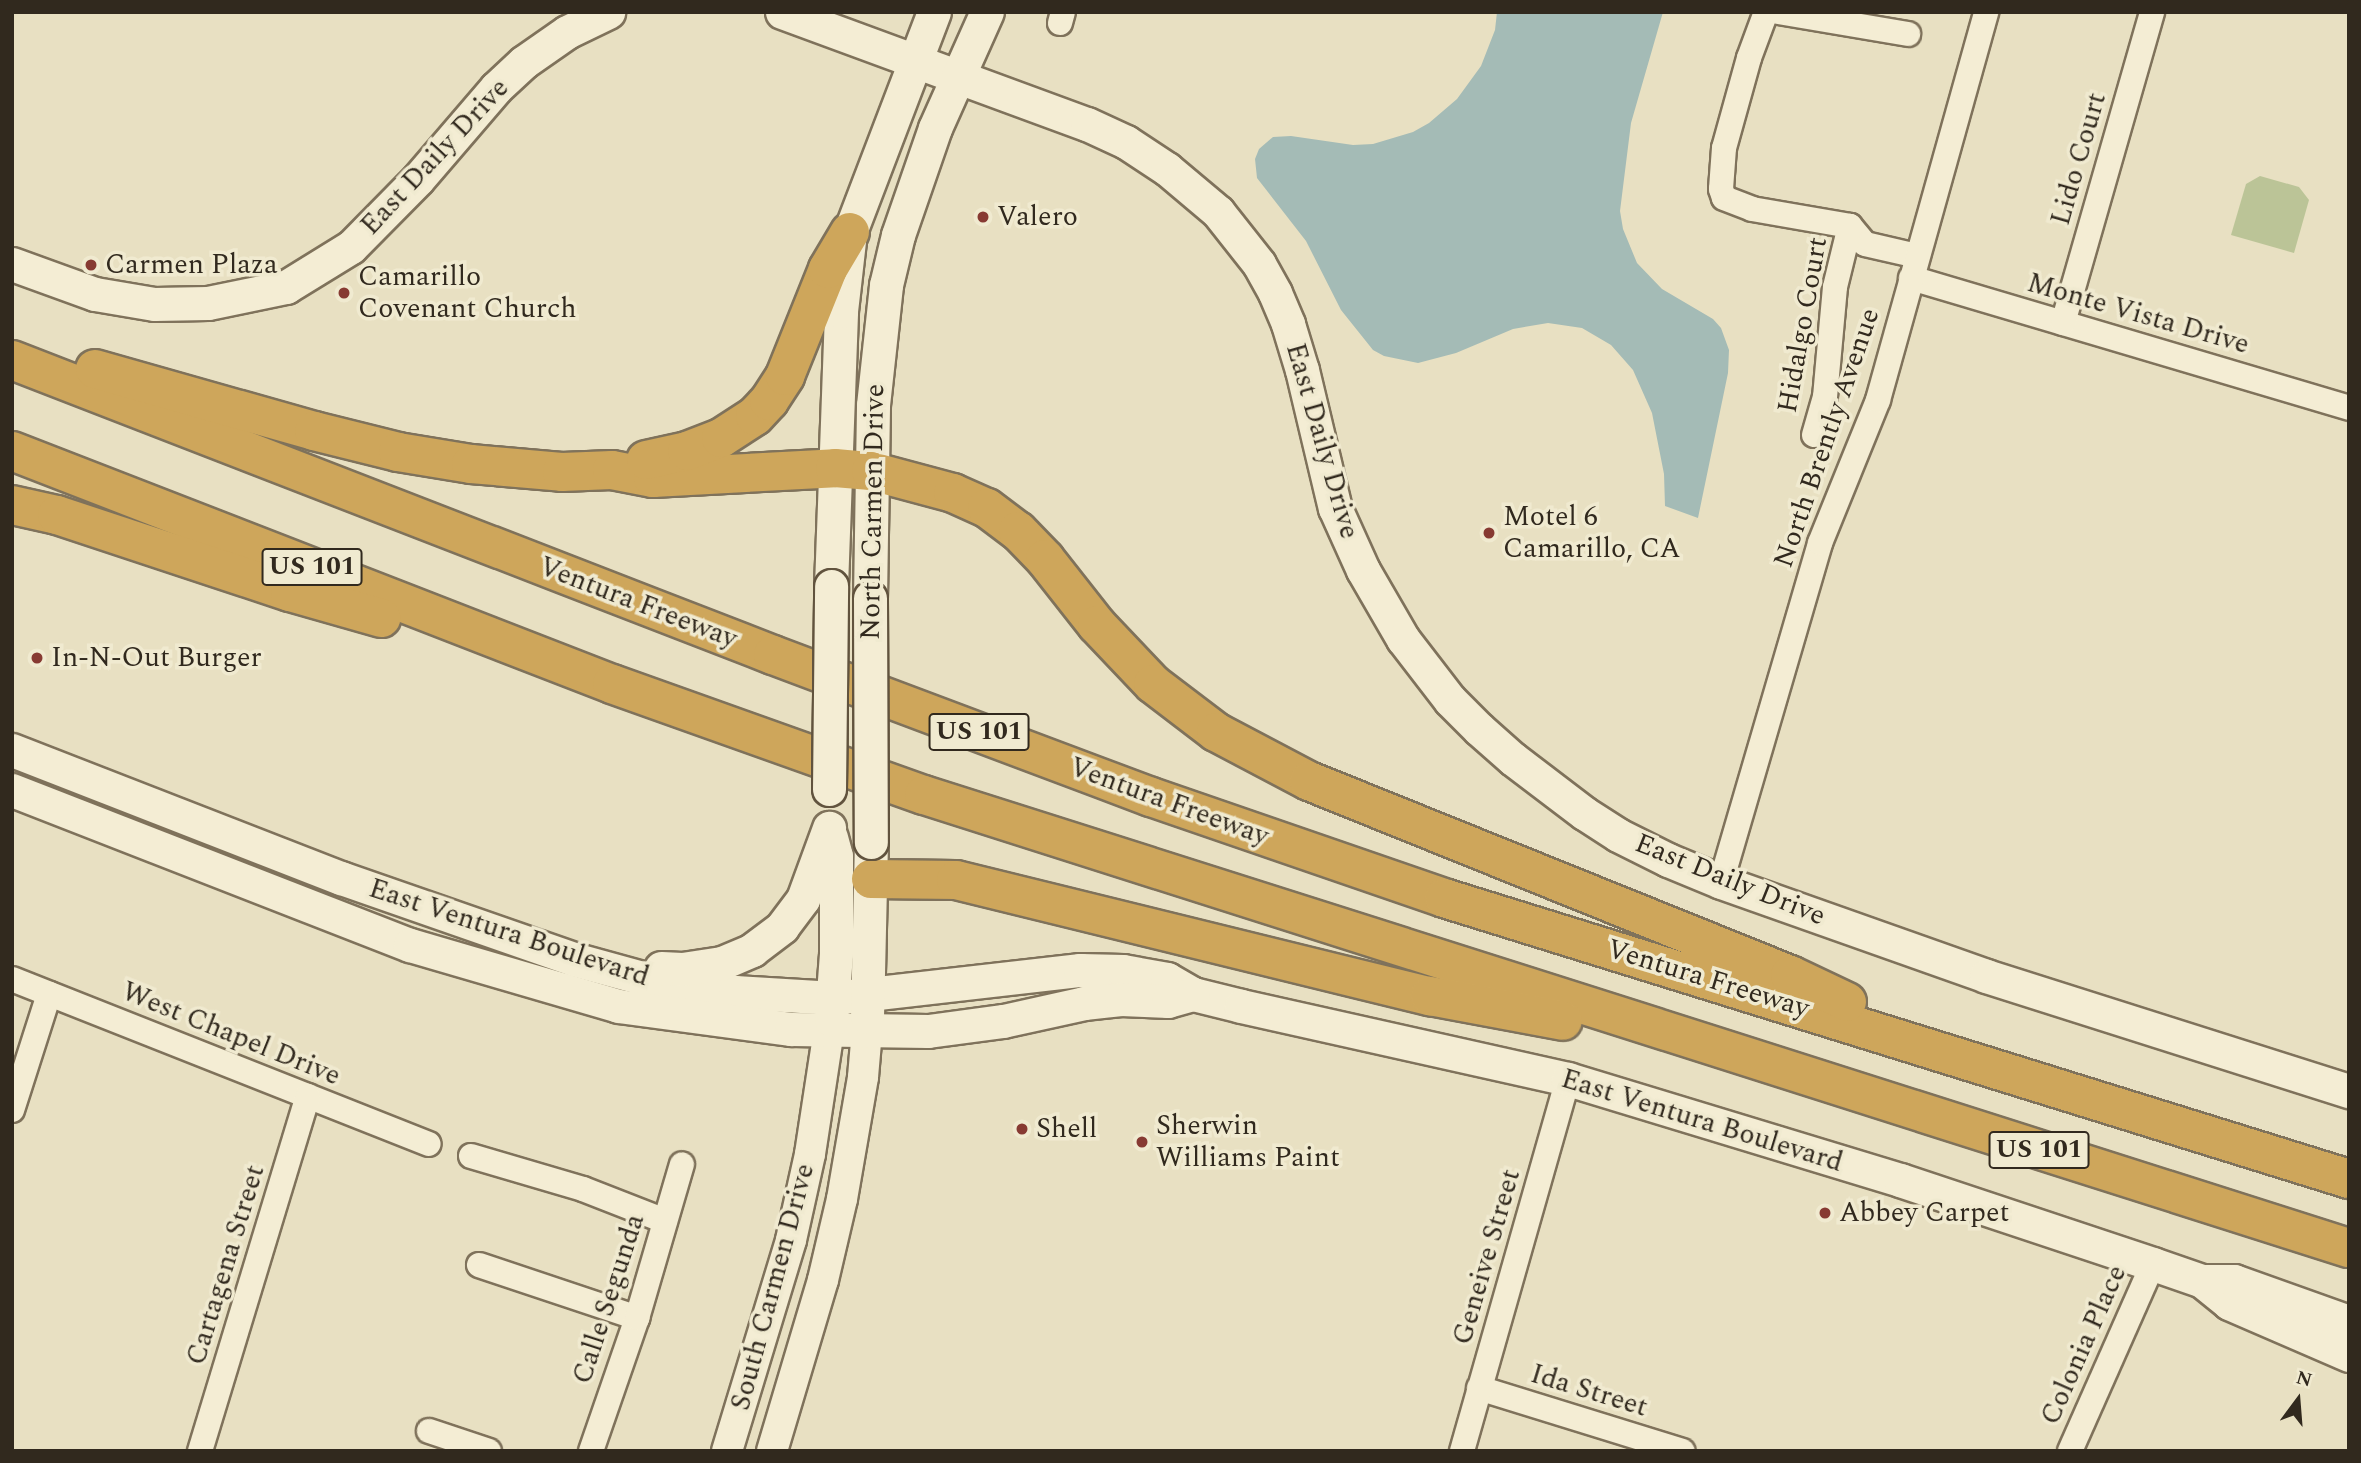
<!DOCTYPE html>
<style>
body{margin:0}
#map{position:relative;width:2361px;height:1463px;overflow:hidden;background:#e8e0c2;font-family:Spectral,serif}
div>[style]{position:absolute}
.green>*{inset:0;background:#bbc497}
.water>*{inset:0;background:#a4bbb6}
.roads{filter:drop-shadow(2px 0 #7f725b) drop-shadow(-2px 0 #7f725b) drop-shadow(0 2px #7f725b) drop-shadow(0 -2px #7f725b)}
.minor>*{height:24px;margin:-12px;padding:0 12px;transform-origin:12px;border-radius:12px;background:#f4edd4}
.tertiary>*{height:30px;margin:-15px;padding:0 15px;transform-origin:15px;border-radius:15px;background:#f4edd4}
.secondary>*{height:33px;margin:-16.5px;padding:0 16.5px;transform-origin:16.5px;border-radius:16.5px;background:#f4edd4}
.motorway>*{height:38px;margin:-19px;padding:0 19px;transform-origin:19px;border-radius:19px;background:#cea65b}
.bridges{filter:drop-shadow(2px 0 #61533e) drop-shadow(-2px 0 #61533e) drop-shadow(0 2px #61533e) drop-shadow(0 -2px #61533e)}
.secondary-bridge>*{height:33px;margin:-16.5px;padding:0 16.5px;transform-origin:16.5px;border-radius:16.5px;background:#f4edd4}
.dots>*{width:19px;height:19px;translate:-50% -50%;box-sizing:border-box;border:4px solid #f0ead0;border-radius:50%}
span{translate:-50% -50%;white-space:nowrap;text-align:center;line-height:1.15;-webkit-text-stroke:7px #f0ead0;paint-order:stroke}
.shield-label span{padding:2px 5px;background:#f0ead0;border:2px solid;border-radius:5px;-webkit-text-stroke-width:0}
.shield-label{font-size:26px;color:#31291e;font-weight:700}
.street-label{font-size:28px;color:#31291e}
.poi-label{font-size:28px;color:#31291e}
.left{translate:0 -50%;text-align:left}
.frame{position:absolute;inset:0;border:14px solid #31291e;pointer-events:none}
.north{position:absolute;left:2263px;top:1365px;width:70px;height:70px;-webkit-text-stroke:5px #f0ead0;paint-order:stroke;rotate:16deg;font-size:19px;font-weight:700;line-height:28px;text-align:center;color:#31291e}
.north::after{content:'';display:block;margin:auto;width:24px;height:32px;background:#31291e;clip-path:polygon(50% 0,100% 100%,50% 72%,0 100%)}
</style>
<div id="map">
<div class="green">
<i style="clip-path:polygon(2260px 176px,2299px 187px,2309px 200px,2294px 253px,2231px 235px,2246px 184px)"></i>
</div>
<div class="water">
<i style="clip-path:polygon(1497px 12px,1663px 12px,1631px 123px,1620px 211px,1623px 229px,1637px 263px,1662px 289px,1713px 319px,1721px 328px,1729px 350px,1728px 373px,1698px 518px,1665px 506px,1664px 474px,1652px 413px,1633px 370px,1611px 345px,1582px 328px,1548px 323px,1513px 329px,1456px 353px,1418px 363px,1384px 356px,1373px 350px,1341px 310px,1306px 241px,1257px 178px,1255px 159px,1259px 149px,1273px 137px,1291px 136px,1353px 145px,1373px 144px,1413px 132px,1429px 123px,1457px 99px,1481px 66px,1495px 30px)"></i>
</div>
<div class="roads">
<div class="minor">
<i style="left:1766px;top:12px;width:49px;rotate:110.3deg"></i>
<i style="left:1749px;top:58px;width:93px;rotate:105.5deg"></i>
<i style="left:1724px;top:148px;width:41px;rotate:94.2deg"></i>
<i style="left:1721px;top:189px;width:9px;rotate:72deg"></i>
<i style="left:1724px;top:198px;width:30px;rotate:21deg"></i>
<i style="left:1752px;top:209px;width:99px;rotate:9.8deg"></i>
<i style="left:1850px;top:226px;width:23px;rotate:50deg"></i>
<i style="left:1865px;top:244px;width:53px;rotate:13deg"></i>
<i style="left:1778px;top:12px;width:132px;rotate:9.6deg"></i>
<i style="left:1060px;top:23px;width:11px;rotate:-75deg"></i>
<i style="left:1911px;top:278px;width:457px;rotate:16.5deg"></i>
<i style="left:2063px;top:323px;width:323px;rotate:-74deg"></i>
<i style="left:1814px;top:435px;width:40px;rotate:-74deg"></i>
<i style="left:1825px;top:397px;width:110px;rotate:-84.8deg"></i>
<i style="left:1835px;top:287px;width:63px;rotate:-76.2deg"></i>
<i style="left:1721px;top:882px;width:353px;rotate:-73.7deg"></i>
<i style="left:1820px;top:543px;width:154px;rotate:-67.9deg"></i>
<i style="left:1878px;top:400px;width:403px;rotate:-74.4deg"></i>
<i style="left:12px;top:979px;width:448px;rotate:21.6deg"></i>
<i style="left:12px;top:1110px;width:122px;rotate:-72.3deg"></i>
<i style="left:471px;top:1156px;width:117px;rotate:16.4deg"></i>
<i style="left:583px;top:1189px;width:88px;rotate:21.3deg"></i>
<i style="left:479px;top:1265px;width:167px;rotate:18.5deg"></i>
<i style="left:1479px;top:1388px;width:213px;rotate:17.2deg"></i>
<i style="left:429px;top:1431px;width:63px;rotate:18.4deg"></i>
<i style="left:200px;top:1451px;width:371px;rotate:-73.1deg"></i>
<i style="left:591px;top:1451px;width:141px;rotate:-70.9deg"></i>
<i style="left:637px;top:1318px;width:160px;rotate:-73.7deg"></i>
<i style="left:1462px;top:1451px;width:387px;rotate:-74.1deg"></i>
<i style="left:2070px;top:1451px;width:205px;rotate:-66.1deg"></i>
</div>
<div class="tertiary">
<i style="left:727px;top:1451px;width:220px;rotate:-73.1deg"></i>
<i style="left:791px;top:1240px;width:88px;rotate:-77.5deg"></i>
<i style="left:810px;top:1154px;width:125px;rotate:-81.3deg"></i>
<i style="left:772px;top:1451px;width:178px;rotate:-73.4deg"></i>
<i style="left:823px;top:1280px;width:83px;rotate:-76.8deg"></i>
<i style="left:842px;top:1199px;width:124px;rotate:-80.2deg"></i>
<i style="left:863px;top:1077px;width:47px;rotate:-85.1deg"></i>
</div>
<div class="secondary">
<i style="left:782px;top:12px;width:325px;rotate:20.2deg"></i>
<i style="left:1087px;top:124px;width:43px;rotate:24.8deg"></i>
<i style="left:1126px;top:142px;width:49px;rotate:33.4deg"></i>
<i style="left:1167px;top:169px;width:67px;rotate:40.1deg"></i>
<i style="left:1218px;top:212px;width:66px;rotate:51.7deg"></i>
<i style="left:1259px;top:264px;width:33px;rotate:61deg"></i>
<i style="left:1275px;top:293px;width:34px;rotate:67deg"></i>
<i style="left:1288px;top:324px;width:48px;rotate:73.1deg"></i>
<i style="left:1302px;top:370px;width:142px;rotate:76.6deg"></i>
<i style="left:1335px;top:508px;width:68px;rotate:65.7deg"></i>
<i style="left:1363px;top:570px;width:80px;rotate:59.9deg"></i>
<i style="left:1403px;top:639px;width:77px;rotate:52.4deg"></i>
<i style="left:1450px;top:700px;width:41px;rotate:45deg"></i>
<i style="left:1479px;top:729px;width:45px;rotate:41.4deg"></i>
<i style="left:1513px;top:759px;width:89px;rotate:37.3deg"></i>
<i style="left:1584px;top:813px;width:40px;rotate:32.9deg"></i>
<i style="left:1618px;top:835px;width:56px;rotate:26.6deg"></i>
<i style="left:1668px;top:860px;width:57px;rotate:22.5deg"></i>
<i style="left:1721px;top:882px;width:281px;rotate:19.5deg"></i>
<i style="left:1986px;top:976px;width:381px;rotate:17.6deg"></i>
<i style="left:12px;top:264px;width:88px;rotate:19.9deg"></i>
<i style="left:95px;top:294px;width:60px;rotate:9.6deg"></i>
<i style="left:154px;top:304px;width:54px;rotate:-1.1deg"></i>
<i style="left:208px;top:303px;width:80px;rotate:-11.6deg"></i>
<i style="left:286px;top:287px;width:76px;rotate:-31.6deg"></i>
<i style="left:351px;top:247px;width:95px;rotate:-45.4deg"></i>
<i style="left:418px;top:179px;width:120px;rotate:-49.4deg"></i>
<i style="left:496px;top:88px;width:38px;rotate:-43deg"></i>
<i style="left:524px;top:62px;width:52px;rotate:-34.9deg"></i>
<i style="left:567px;top:32px;width:46px;rotate:-26deg"></i>
<i style="left:831px;top:586px;width:275px;rotate:-87.9deg"></i>
<i style="left:841px;top:311px;width:80px;rotate:-83.5deg"></i>
<i style="left:850px;top:232px;width:235px;rotate:-69.1deg"></i>
<i style="left:870px;top:598px;width:193px;rotate:-89.1deg"></i>
<i style="left:873px;top:405px;width:121px;rotate:-83.8deg"></i>
<i style="left:886px;top:285px;width:51px;rotate:-76.5deg"></i>
<i style="left:898px;top:235px;width:113px;rotate:-70.9deg"></i>
<i style="left:935px;top:128px;width:127px;rotate:-65.9deg"></i>
<i style="left:12px;top:750px;width:353px;rotate:21.3deg"></i>
<i style="left:341px;top:878px;width:246px;rotate:19.2deg"></i>
<i style="left:573px;top:959px;width:80px;rotate:15.3deg"></i>
<i style="left:650px;top:980px;width:86px;rotate:8deg"></i>
<i style="left:735px;top:992px;width:99px;rotate:3.5deg"></i>
<i style="left:834px;top:998px;width:248px;rotate:-6.5deg"></i>
<i style="left:1080px;top:970px;width:43px;rotate:1.3deg"></i>
<i style="left:1123px;top:971px;width:45px;rotate:10.3deg"></i>
<i style="left:1167px;top:979px;width:30px;rotate:30deg"></i>
<i style="left:1193px;top:994px;width:49px;rotate:14deg"></i>
<i style="left:1241px;top:1006px;width:335px;rotate:12.6deg"></i>
<i style="left:1568px;top:1079px;width:347px;rotate:16.9deg"></i>
<i style="left:1900px;top:1180px;width:267px;rotate:18.4deg"></i>
<i style="left:2153px;top:1264px;width:52px;rotate:19.1deg"></i>
<i style="left:2202px;top:1281px;width:35px;rotate:39deg"></i>
<i style="left:2229px;top:1303px;width:131px;rotate:23.4deg"></i>
<i style="left:12px;top:790px;width:427px;rotate:21.3deg"></i>
<i style="left:410px;top:945px;width:217px;rotate:16.3deg"></i>
<i style="left:618px;top:1006px;width:175px;rotate:7.6deg"></i>
<i style="left:791px;top:1029px;width:137px;rotate:0.8deg"></i>
<i style="left:928px;top:1031px;width:76px;rotate:-7.6deg"></i>
<i style="left:1003px;top:1021px;width:83px;rotate:-12.5deg"></i>
<i style="left:1084px;top:1003px;width:37px;rotate:-6deg"></i>
<i style="left:1121px;top:999px;width:47px;rotate:2.4deg"></i>
<i style="left:1168px;top:1001px;width:26px;rotate:-16deg"></i>
<i style="left:661px;top:968px;width:21px;rotate:3deg"></i>
<i style="left:682px;top:969px;width:40px;rotate:-8.5deg"></i>
<i style="left:722px;top:963px;width:33px;rotate:-23deg"></i>
<i style="left:752px;top:950px;width:38px;rotate:-37deg"></i>
<i style="left:782px;top:927px;width:35px;rotate:-53deg"></i>
<i style="left:803px;top:899px;width:76px;rotate:-69.9deg"></i>
<i style="left:867px;top:1017px;width:175px;rotate:-88.7deg"></i>
<i style="left:831px;top:1020px;width:67px;rotate:-85.7deg"></i>
<i style="left:836px;top:953px;width:97px;rotate:-90deg"></i>
<i style="left:836px;top:856px;width:20px;rotate:-105deg"></i>
<i style="left:2205px;top:1281px;width:29px"></i>
<i style="left:2234px;top:1281px;width:122px;rotate:19.6deg"></i>
</div>
<div class="motorway">
<i style="left:12px;top:360px;width:816px;rotate:21.19deg"></i>
<i style="left:773px;top:655px;width:404px;rotate:20.6deg"></i>
<i style="left:1151px;top:797px;width:310px;rotate:19deg"></i>
<i style="left:1444px;top:898px;width:948px;rotate:17.25deg"></i>
<i style="left:95px;top:369px;width:228px;rotate:15.8deg"></i>
<i style="left:314px;top:431px;width:87px;rotate:14deg"></i>
<i style="left:398px;top:452px;width:74px;rotate:9.3deg"></i>
<i style="left:471px;top:464px;width:91px;rotate:5deg"></i>
<i style="left:562px;top:472px;width:50px;rotate:-2.3deg"></i>
<i style="left:612px;top:470px;width:42px;rotate:11deg"></i>
<i style="left:653px;top:478px;width:182px;rotate:-3.1deg"></i>
<i style="left:835px;top:468px;width:36px;rotate:5deg"></i>
<i style="left:871px;top:471px;width:85px;rotate:15deg"></i>
<i style="left:953px;top:493px;width:37px;rotate:24deg"></i>
<i style="left:987px;top:508px;width:39px;rotate:37deg"></i>
<i style="left:1018px;top:531px;width:39px;rotate:46deg"></i>
<i style="left:1045px;top:559px;width:84px;rotate:51.8deg"></i>
<i style="left:1097px;top:625px;width:81px;rotate:46.5deg"></i>
<i style="left:1153px;top:684px;width:79px;rotate:37.3deg"></i>
<i style="left:1216px;top:732px;width:105px;rotate:27.8deg"></i>
<i style="left:1309px;top:781px;width:519px;rotate:21.97deg"></i>
<i style="left:1790px;top:975px;width:63px;rotate:25.3deg"></i>
<i style="left:12px;top:451px;width:644px;rotate:21.22deg"></i>
<i style="left:612px;top:684px;width:331px;rotate:19.6deg"></i>
<i style="left:924px;top:795px;width:1495px;rotate:17.64deg"></i>
<i style="left:646px;top:460px;width:42px;rotate:-12.4deg"></i>
<i style="left:687px;top:451px;width:36px;rotate:-21deg"></i>
<i style="left:721px;top:438px;width:40px;rotate:-32.9deg"></i>
<i style="left:755px;top:416px;width:21px;rotate:-47deg"></i>
<i style="left:769px;top:401px;width:30px;rotate:-57deg"></i>
<i style="left:785px;top:376px;width:115px;rotate:-68.1deg"></i>
<i style="left:828px;top:269px;width:43px;rotate:-59.3deg"></i>
<i style="left:12px;top:505px;width:46px;rotate:12.5deg"></i>
<i style="left:57px;top:515px;width:245px;rotate:18.3deg"></i>
<i style="left:290px;top:592px;width:95px;rotate:15.9deg"></i>
<i style="left:871px;top:879px;width:85px;rotate:0.7deg"></i>
<i style="left:956px;top:880px;width:488px;rotate:13.8deg"></i>
<i style="left:1430px;top:996px;width:135px;rotate:10.6deg"></i>
</div>
</div>
<div class="bridges">
<div class="secondary-bridge">
<i style="left:870px;top:598px;width:244px;rotate:89.8deg"></i>
<i style="left:829px;top:789px;width:203px;rotate:-89.4deg"></i>
</div>
</div>
<div class="dots">
<i style="left:983px;top:217px;background:#873a32"></i>
<i style="left:91px;top:265px;background:#873a32"></i>
<i style="left:344px;top:293px;background:#873a32"></i>
<i style="left:1489px;top:533px;background:#873a32"></i>
<i style="left:37px;top:658px;background:#873a32"></i>
<i style="left:1022px;top:1129px;background:#873a32"></i>
<i style="left:1142px;top:1142px;background:#873a32"></i>
<i style="left:1825px;top:1213px;background:#873a32"></i>
</div>
<div class="shield-label">
<span style="left:312px;top:567px">US 101</span>
<span style="left:979px;top:732px">US 101</span>
<span style="left:2039px;top:1150px">US 101</span>
</div>
<div class="street-label">
<span style="left:435px;top:157px;rotate:-47deg">East Daily Drive</span>
<span style="left:2079px;top:159px;rotate:-74deg">Lido Court</span>
<span style="left:2138px;top:314px;rotate:16deg">Monte Vista Drive</span>
<span style="left:1803px;top:325px;rotate:-80deg">Hidalgo Court</span>
<span style="left:1827px;top:438px;rotate:-71deg">North Brently Avenue</span>
<span style="left:1322px;top:441px;rotate:74deg">East Daily Drive</span>
<span style="left:873px;top:512px;rotate:-89deg">North Carmen Drive</span>
<span style="left:638px;top:603px;rotate:21deg">Ventura Freeway</span>
<span style="left:1169px;top:802px;rotate:20deg">Ventura Freeway</span>
<span style="left:1730px;top:880px;rotate:22deg">East Daily Drive</span>
<span style="left:509px;top:933px;rotate:18deg">East Ventura Boulevard</span>
<span style="left:1708px;top:979px;rotate:17deg">Ventura Freeway</span>
<span style="left:231px;top:1034px;rotate:22deg">West Chapel Drive</span>
<span style="left:1702px;top:1121px;rotate:17deg">East Ventura Boulevard</span>
<span style="left:1487px;top:1257px;rotate:-74deg">Geneive Street</span>
<span style="left:226px;top:1265px;rotate:-73deg">Cartagena Street</span>
<span style="left:773px;top:1287px;rotate:-75deg">South Carmen Drive</span>
<span style="left:609px;top:1299px;rotate:-72deg">Calle Segunda</span>
<span style="left:2084px;top:1345px;rotate:-66deg">Colonia Place</span>
<span style="left:1589px;top:1391px;rotate:17deg">Ida Street</span>
</div>
<div class="poi-label">
<span class="left" style="left:997px;top:217px">Valero</span>
<span class="left" style="left:105px;top:265px">Carmen Plaza</span>
<span class="left" style="left:358px;top:293px">Camarillo<br>Covenant Church</span>
<span class="left" style="left:1503px;top:533px">Motel 6<br>Camarillo, CA</span>
<span class="left" style="left:51px;top:658px">In-N-Out Burger</span>
<span class="left" style="left:1156px;top:1142px">Sherwin<br>Williams Paint</span>
<span class="left" style="left:1036px;top:1129px">Shell</span>
<span class="left" style="left:1839px;top:1213px">Abbey Carpet</span>
</div>
<div class="frame"></div>
<div class="north">N</div>
</div>
